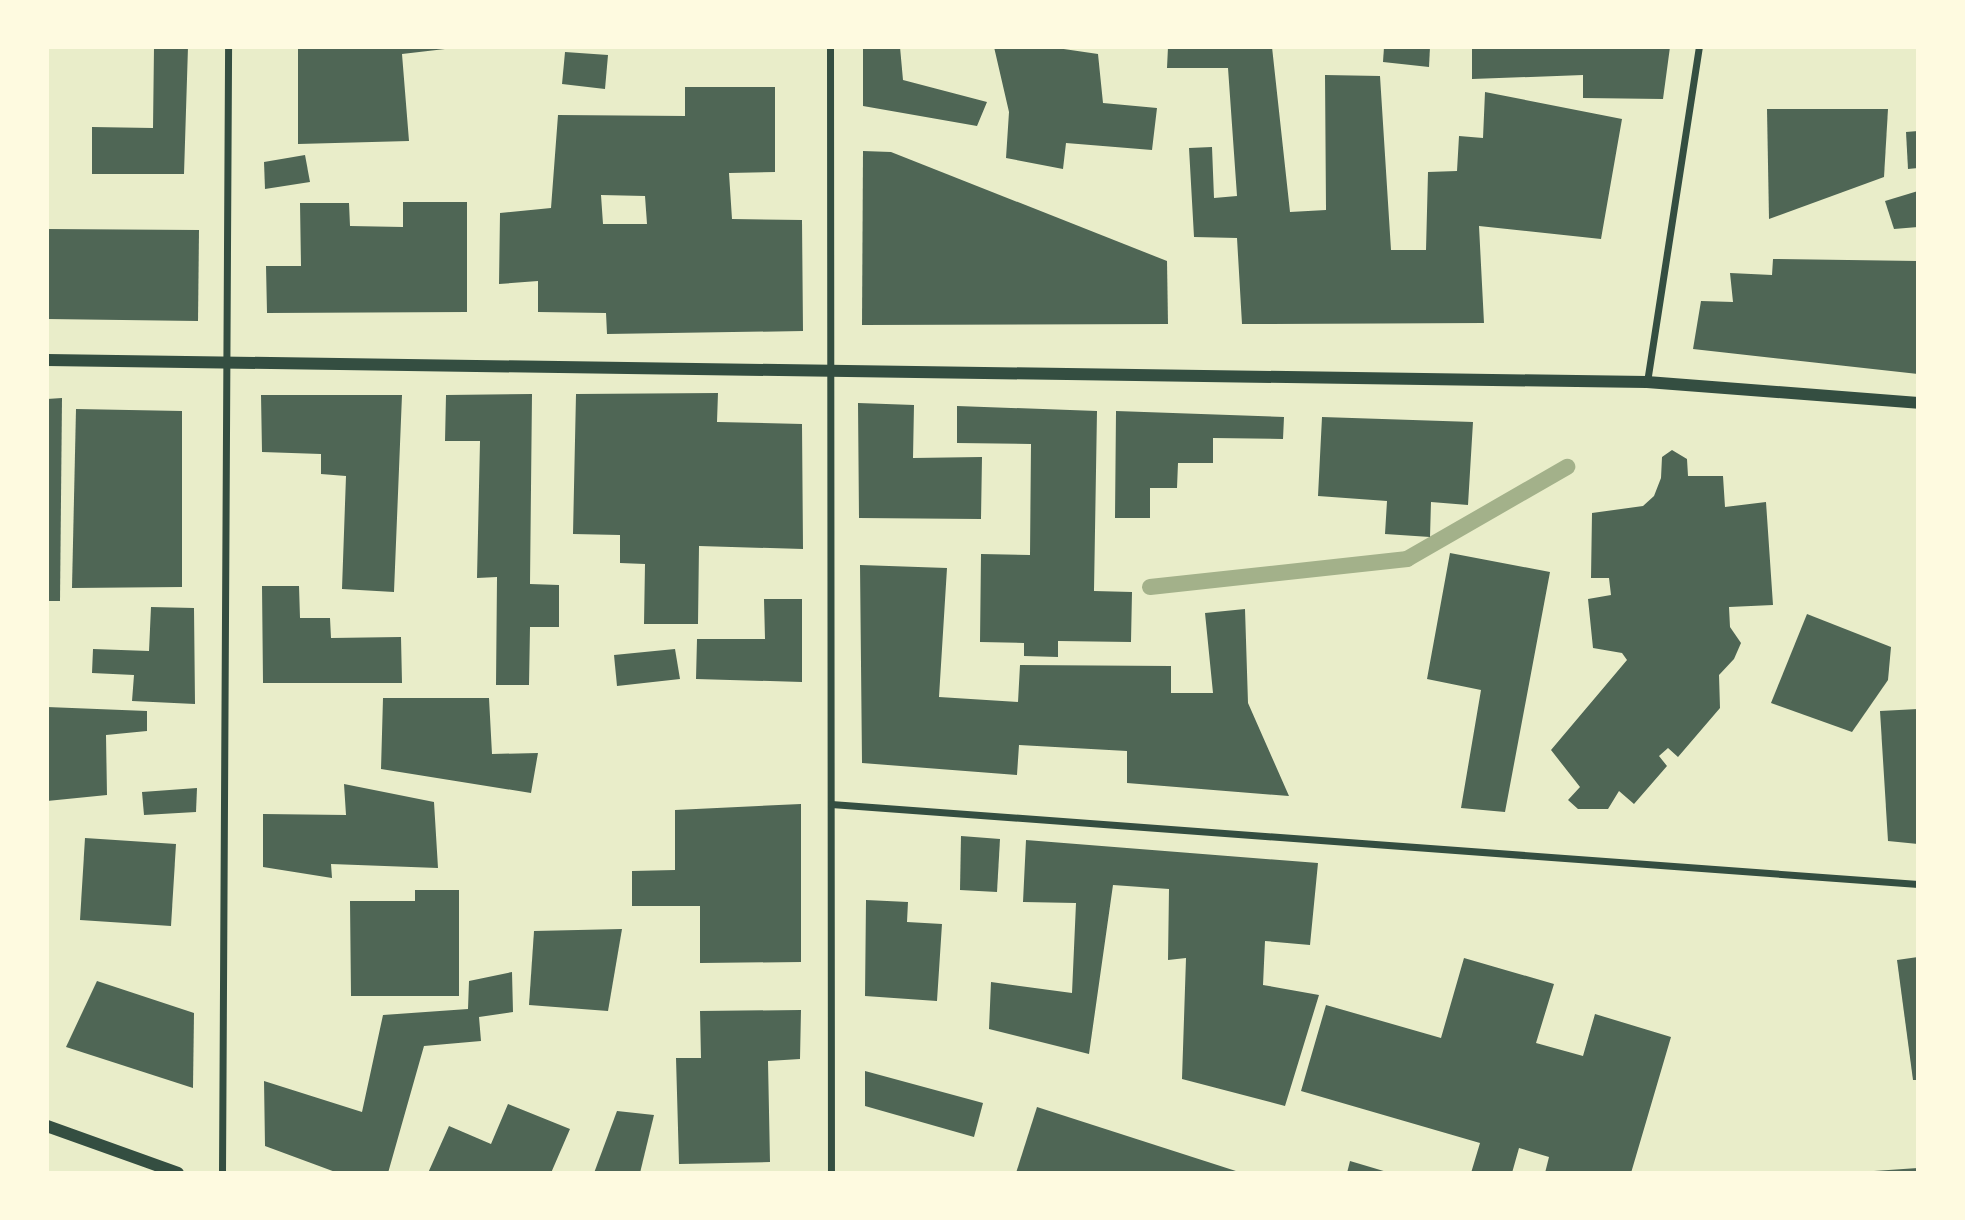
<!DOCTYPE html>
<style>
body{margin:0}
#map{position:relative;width:1965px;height:1220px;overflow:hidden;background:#e9edc9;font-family:Rubik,sans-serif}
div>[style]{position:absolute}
.stream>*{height:16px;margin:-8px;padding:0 8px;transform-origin:8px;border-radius:8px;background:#a3b18a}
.building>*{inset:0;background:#4f6655}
.minor>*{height:7px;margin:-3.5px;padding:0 3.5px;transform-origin:3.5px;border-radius:3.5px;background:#344e41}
.tertiary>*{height:12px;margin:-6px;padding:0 6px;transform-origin:6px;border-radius:6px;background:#344e41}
span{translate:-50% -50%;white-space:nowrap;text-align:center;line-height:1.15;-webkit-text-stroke:5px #fefae0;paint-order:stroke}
.frame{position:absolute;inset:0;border:49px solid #fefae0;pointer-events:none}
</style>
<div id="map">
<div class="stream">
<i style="left:1150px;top:587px;width:259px;rotate:-6.2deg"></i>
<i style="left:1407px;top:559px;width:185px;rotate:-29.9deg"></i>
</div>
<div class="building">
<i style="clip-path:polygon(154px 47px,188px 47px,184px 174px,92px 174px,92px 127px,153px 128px)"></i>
<i style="clip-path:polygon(298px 47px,445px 47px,445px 49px,402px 54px,409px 141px,298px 144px)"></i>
<i style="clip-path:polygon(863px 47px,900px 47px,903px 80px,987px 102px,977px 126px,863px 106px)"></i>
<i style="clip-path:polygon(994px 47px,1050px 47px,1098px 54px,1103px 103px,1157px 108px,1152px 150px,1066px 143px,1063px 169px,1006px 158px,1009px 112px)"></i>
<i style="clip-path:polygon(1168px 47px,1272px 47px,1290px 212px,1326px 210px,1325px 75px,1380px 76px,1391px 250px,1426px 250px,1428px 172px,1457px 171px,1459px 136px,1483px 138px,1485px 92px,1622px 119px,1601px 239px,1479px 226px,1484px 323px,1242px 324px,1237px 238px,1194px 237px,1189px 148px,1212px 147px,1214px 198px,1237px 196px,1228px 68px,1167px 68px)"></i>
<i style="clip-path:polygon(1384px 47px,1430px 47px,1429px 67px,1383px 62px)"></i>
<i style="clip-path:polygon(1472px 47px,1670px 47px,1663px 99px,1583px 98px,1583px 75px,1472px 79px)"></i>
<i style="clip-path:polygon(565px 52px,608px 55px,605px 89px,562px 84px)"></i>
<i style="clip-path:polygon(evenodd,685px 87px,775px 87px,775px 172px,729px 173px,732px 219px,802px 220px,803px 331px,607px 334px,606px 313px,538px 312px,538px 281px,499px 284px,500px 213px,551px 208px,558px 115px,685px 116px,685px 87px,601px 195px,645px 196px,647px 224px,603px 224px,601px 195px)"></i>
<i style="clip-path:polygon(1767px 109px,1888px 109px,1884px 177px,1769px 219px)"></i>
<i style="clip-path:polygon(1918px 131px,1918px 168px,1908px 169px,1906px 132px)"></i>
<i style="clip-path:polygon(863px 151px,891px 152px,1167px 261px,1168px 324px,862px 325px)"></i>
<i style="clip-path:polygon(305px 155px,310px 182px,265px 189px,264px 162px)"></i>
<i style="clip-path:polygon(1918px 191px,1918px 227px,1894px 229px,1885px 201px)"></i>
<i style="clip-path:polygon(403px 202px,467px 202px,467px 312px,267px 313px,266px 266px,301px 266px,300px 203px,349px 203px,350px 226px,403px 227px)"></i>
<i style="clip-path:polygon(47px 229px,199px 230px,198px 321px,47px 319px)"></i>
<i style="clip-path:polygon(1773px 259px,1918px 261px,1918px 374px,1693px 349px,1701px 301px,1733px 302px,1730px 273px,1772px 275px)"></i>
<i style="clip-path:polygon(718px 393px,717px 422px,802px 424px,803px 549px,699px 546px,698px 624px,644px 624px,645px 564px,620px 563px,620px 535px,573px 534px,576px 394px)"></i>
<i style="clip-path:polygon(532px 394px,530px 584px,559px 585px,559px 627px,530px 627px,529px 685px,496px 685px,497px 577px,477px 578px,480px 441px,445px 441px,446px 395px)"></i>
<i style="clip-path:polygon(261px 395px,402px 395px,394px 592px,342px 589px,346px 476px,321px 474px,321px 454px,262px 452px)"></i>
<i style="clip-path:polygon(62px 398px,60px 601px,47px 601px,47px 399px)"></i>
<i style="clip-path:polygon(858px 403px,914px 405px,913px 458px,982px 457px,981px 519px,859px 518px)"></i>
<i style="clip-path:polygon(957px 406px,1097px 411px,1094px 591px,1132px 592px,1131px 642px,1058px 641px,1058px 657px,1024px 656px,1024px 643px,980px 642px,981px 554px,1030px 555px,1031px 444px,957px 443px)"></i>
<i style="clip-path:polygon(76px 409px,182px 411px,182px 587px,72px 588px)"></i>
<i style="clip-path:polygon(1116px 411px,1284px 417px,1283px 439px,1213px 438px,1213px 463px,1178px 463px,1177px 488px,1150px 488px,1150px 518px,1115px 518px)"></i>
<i style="clip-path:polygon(1322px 417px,1473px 422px,1468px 505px,1431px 502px,1430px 537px,1385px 534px,1387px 501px,1318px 496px)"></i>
<i style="clip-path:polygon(1672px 450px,1687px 459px,1688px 476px,1723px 476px,1725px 507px,1766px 502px,1773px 605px,1729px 607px,1730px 627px,1741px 643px,1734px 659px,1719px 675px,1720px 708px,1678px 757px,1668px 748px,1659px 756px,1667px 766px,1634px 804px,1619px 791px,1608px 809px,1578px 809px,1568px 800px,1580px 787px,1551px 750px,1627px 660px,1622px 653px,1593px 648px,1588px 599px,1611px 595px,1609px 578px,1591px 578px,1592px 513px,1643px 506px,1654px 496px,1661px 478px,1662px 457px)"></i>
<i style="clip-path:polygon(1450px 553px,1550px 572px,1505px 812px,1461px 808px,1481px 690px,1427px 679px)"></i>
<i style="clip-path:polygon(860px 565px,947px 568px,939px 697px,1018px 702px,1020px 665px,1171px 666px,1171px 693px,1213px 693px,1205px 613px,1245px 609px,1248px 703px,1289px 796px,1127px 783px,1127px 751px,1019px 745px,1017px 775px,862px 763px)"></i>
<i style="clip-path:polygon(262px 586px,299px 586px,300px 618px,330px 618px,331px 638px,401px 637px,402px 683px,263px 683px)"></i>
<i style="clip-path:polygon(764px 599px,802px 599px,802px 682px,696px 679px,697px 639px,765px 639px)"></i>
<i style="clip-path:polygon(151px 607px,194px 608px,195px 704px,132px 701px,134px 675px,92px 673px,93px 649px,149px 651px)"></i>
<i style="clip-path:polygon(1807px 614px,1891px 647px,1888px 680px,1852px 732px,1771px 703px)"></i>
<i style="clip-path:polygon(675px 649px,680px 679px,617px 686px,614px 655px)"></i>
<i style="clip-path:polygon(383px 698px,489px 698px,492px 754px,538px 753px,531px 793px,381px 769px)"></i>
<i style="clip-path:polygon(47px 707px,147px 711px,147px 731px,106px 735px,107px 795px,47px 801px)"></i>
<i style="clip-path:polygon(1918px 709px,1918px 844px,1888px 841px,1880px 711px)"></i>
<i style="clip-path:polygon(344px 784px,434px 802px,438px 868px,331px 864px,332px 878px,263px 867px,263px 814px,346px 815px)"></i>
<i style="clip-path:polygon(197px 788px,196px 812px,144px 815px,142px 792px)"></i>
<i style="clip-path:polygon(801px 804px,801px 962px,700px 963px,700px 906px,632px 906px,632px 871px,675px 870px,675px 810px)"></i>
<i style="clip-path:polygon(961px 836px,1000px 839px,997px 892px,960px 890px)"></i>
<i style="clip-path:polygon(85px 838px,176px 844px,171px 926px,80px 920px)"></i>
<i style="clip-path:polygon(1026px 840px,1318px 863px,1310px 945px,1265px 941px,1263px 985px,1319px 995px,1285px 1106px,1182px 1079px,1186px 958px,1168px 960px,1169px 889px,1113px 885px,1089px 1054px,989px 1029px,991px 982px,1072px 993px,1076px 903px,1023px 902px)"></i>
<i style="clip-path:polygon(415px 890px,459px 890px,459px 996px,351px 996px,350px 901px,415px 901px)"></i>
<i style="clip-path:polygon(866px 900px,908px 902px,907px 922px,942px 924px,937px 1001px,865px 996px)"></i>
<i style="clip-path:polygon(622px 929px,608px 1011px,529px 1005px,534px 931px)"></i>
<i style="clip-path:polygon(1918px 957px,1918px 1080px,1913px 1080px,1897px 960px)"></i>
<i style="clip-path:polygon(1464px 958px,1554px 984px,1536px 1043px,1583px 1056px,1595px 1014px,1671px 1037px,1631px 1173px,1545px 1173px,1549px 1157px,1519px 1148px,1512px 1173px,1471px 1173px,1480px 1143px,1301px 1091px,1326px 1005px,1441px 1038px)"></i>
<i style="clip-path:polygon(512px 972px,513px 1012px,479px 1017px,481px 1041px,424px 1046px,388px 1173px,338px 1173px,265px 1146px,264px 1081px,362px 1112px,383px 1015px,468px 1009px,469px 981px)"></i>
<i style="clip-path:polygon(97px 981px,194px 1013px,193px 1088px,66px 1047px)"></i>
<i style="clip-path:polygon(801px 1010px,800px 1059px,768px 1061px,770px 1162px,679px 1164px,676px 1058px,701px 1058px,700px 1011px)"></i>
<i style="clip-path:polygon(865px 1071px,983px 1103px,974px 1137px,865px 1106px)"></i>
<i style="clip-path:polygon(508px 1104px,570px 1129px,551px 1173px,428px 1173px,449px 1126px,491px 1144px)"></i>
<i style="clip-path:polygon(1037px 1107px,1239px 1172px,1239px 1173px,1016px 1173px)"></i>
<i style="clip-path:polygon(617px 1111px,654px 1115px,640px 1173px,594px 1173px)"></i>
<i style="clip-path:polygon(1350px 1161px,1387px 1172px,1387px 1173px,1347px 1173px)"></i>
<i style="clip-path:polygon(1918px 1168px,1918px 1173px,1874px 1173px,1874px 1171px)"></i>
</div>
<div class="minor">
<i style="left:830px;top:47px;width:1126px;rotate:89.95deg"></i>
<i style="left:1647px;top:382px;width:339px;rotate:-81.2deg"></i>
<i style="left:831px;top:804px;width:1090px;rotate:4.21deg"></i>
<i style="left:222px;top:1173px;width:1126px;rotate:-89.69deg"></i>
</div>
<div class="tertiary">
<i style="left:47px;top:360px;width:1600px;rotate:0.79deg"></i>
<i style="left:1647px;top:382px;width:272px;rotate:4.4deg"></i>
<i style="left:47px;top:1126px;width:139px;rotate:19.7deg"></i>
</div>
<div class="frame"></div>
</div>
